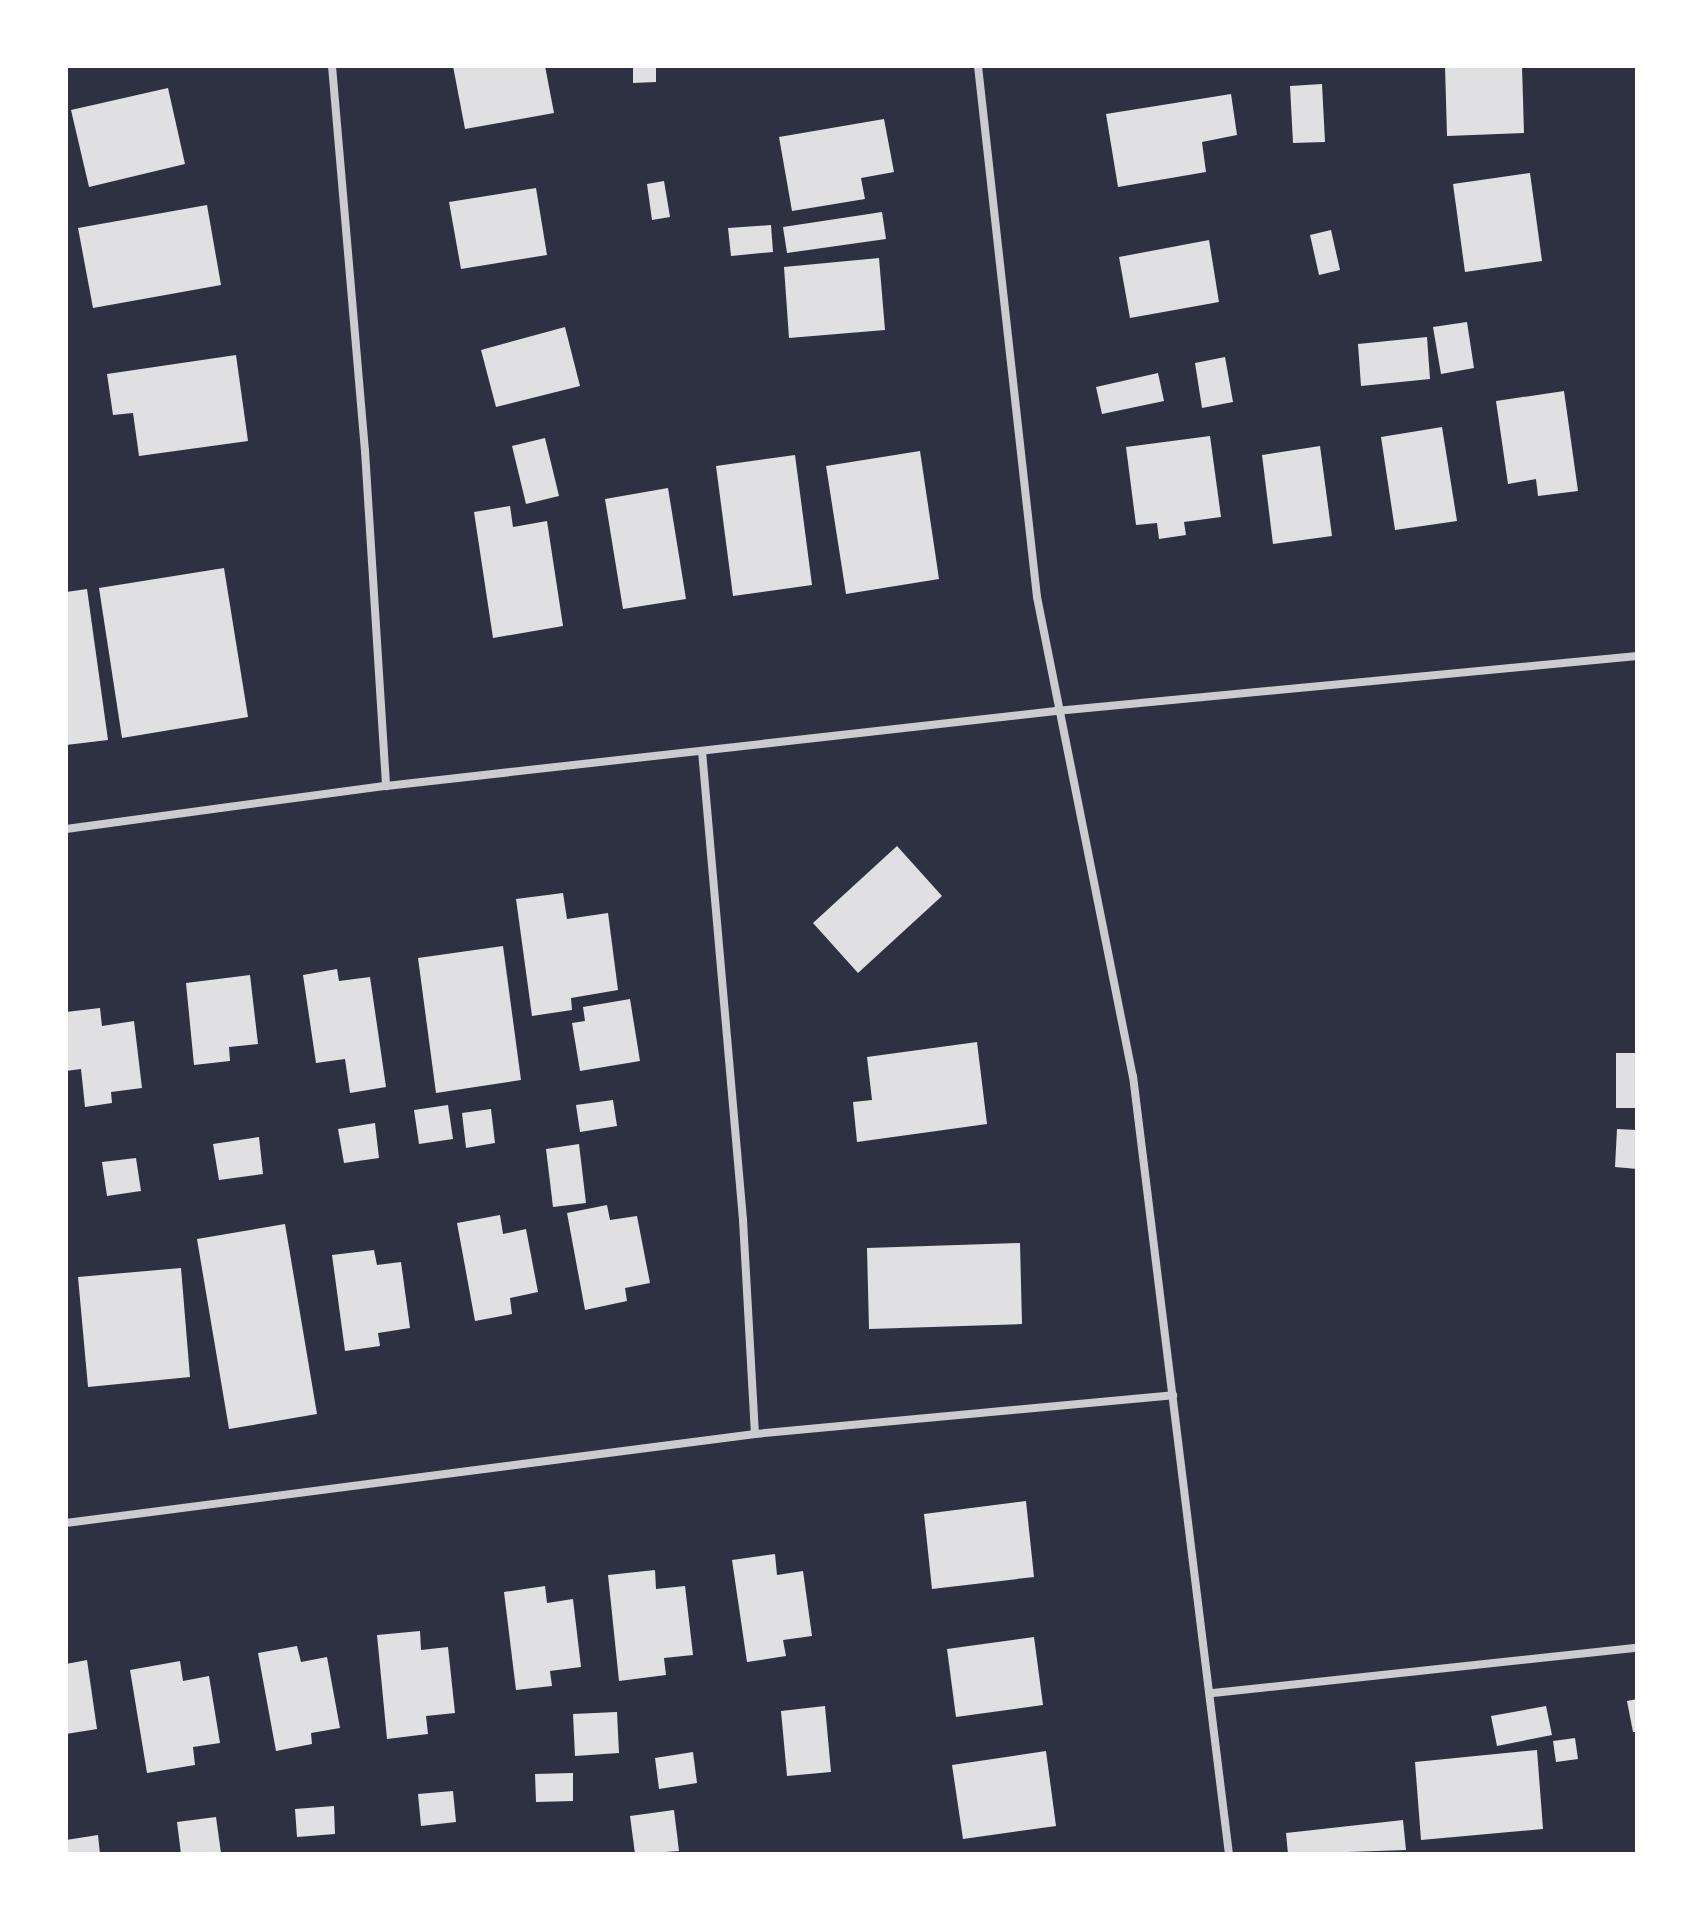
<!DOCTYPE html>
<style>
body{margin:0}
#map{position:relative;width:1703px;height:1920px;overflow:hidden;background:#2d3142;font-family:Karla,sans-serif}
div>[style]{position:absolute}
.building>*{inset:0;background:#e0e0e3}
.minor>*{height:8px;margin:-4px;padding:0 4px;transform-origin:4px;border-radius:4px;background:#caccd0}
span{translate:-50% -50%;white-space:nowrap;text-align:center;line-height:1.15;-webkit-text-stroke:6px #fff;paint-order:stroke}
.frame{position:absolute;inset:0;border:68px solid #fff;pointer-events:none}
</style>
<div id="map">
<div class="building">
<i style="clip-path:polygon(453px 66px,545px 66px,554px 113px,465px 129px)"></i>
<i style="clip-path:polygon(633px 66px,656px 66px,656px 82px,633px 83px)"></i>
<i style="clip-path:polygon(1445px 66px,1522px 66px,1524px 133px,1447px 136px)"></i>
<i style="clip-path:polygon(1322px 84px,1325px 142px,1293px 143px,1290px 86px)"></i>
<i style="clip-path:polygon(168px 88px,185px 164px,89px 187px,71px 110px)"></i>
<i style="clip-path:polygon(1231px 94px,1237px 135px,1202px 142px,1206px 172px,1118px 187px,1106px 114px)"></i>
<i style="clip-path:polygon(884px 119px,894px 172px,861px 178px,865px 199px,792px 211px,779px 137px)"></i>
<i style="clip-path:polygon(1530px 173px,1542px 261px,1465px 272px,1453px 184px)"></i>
<i style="clip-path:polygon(664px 181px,670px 217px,652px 220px,647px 184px)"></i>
<i style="clip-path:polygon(536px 188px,547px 255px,461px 269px,449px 202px)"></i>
<i style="clip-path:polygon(207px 205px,221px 285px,93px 308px,78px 228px)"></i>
<i style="clip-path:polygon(882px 212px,886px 239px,787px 253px,783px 227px)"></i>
<i style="clip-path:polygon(771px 225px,773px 252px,731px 256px,728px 228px)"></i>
<i style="clip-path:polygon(1331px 230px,1340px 270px,1319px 275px,1310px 235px)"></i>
<i style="clip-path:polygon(1209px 240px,1219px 302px,1130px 318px,1119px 257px)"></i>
<i style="clip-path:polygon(879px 258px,885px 330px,789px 338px,784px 267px)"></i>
<i style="clip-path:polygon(1467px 322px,1474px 368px,1441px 374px,1433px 327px)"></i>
<i style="clip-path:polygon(565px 327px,580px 386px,496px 407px,481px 350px)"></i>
<i style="clip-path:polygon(1427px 337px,1430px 379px,1361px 386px,1358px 344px)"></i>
<i style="clip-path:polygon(236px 355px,248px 441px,139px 456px,133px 413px,113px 415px,107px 374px)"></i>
<i style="clip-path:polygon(1225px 357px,1233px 402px,1202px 408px,1195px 363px)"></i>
<i style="clip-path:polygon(1158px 373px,1164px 401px,1102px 414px,1096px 387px)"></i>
<i style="clip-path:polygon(1564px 391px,1578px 491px,1538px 496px,1536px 479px,1508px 484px,1496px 401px)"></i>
<i style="clip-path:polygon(1442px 427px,1457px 521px,1395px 530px,1381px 437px)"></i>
<i style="clip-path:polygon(1210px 436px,1221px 517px,1184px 522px,1186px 535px,1159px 539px,1157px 523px,1136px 525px,1126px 447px)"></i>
<i style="clip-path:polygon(545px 438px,559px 496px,526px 504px,512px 446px)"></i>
<i style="clip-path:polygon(1320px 446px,1332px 536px,1273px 544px,1262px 455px)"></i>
<i style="clip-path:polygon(920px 451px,939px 579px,846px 594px,826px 466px)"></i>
<i style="clip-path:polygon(795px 455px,812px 585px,733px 596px,716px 466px)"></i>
<i style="clip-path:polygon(668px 488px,686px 599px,623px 609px,605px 499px)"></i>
<i style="clip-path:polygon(510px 506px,513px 527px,547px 521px,563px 626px,493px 638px,474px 512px)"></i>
<i style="clip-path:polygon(224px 568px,248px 717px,122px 738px,99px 588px)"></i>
<i style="clip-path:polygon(87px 589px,108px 740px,66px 745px,66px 592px)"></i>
<i style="clip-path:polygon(897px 846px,942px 896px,858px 973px,813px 923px)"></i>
<i style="clip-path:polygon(563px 893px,567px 919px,608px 913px,618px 990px,571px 998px,572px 1010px,532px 1016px,516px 899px)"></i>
<i style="clip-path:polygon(503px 946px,521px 1080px,436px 1093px,418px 958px)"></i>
<i style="clip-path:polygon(337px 969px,339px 981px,370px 977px,386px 1087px,350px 1093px,345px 1059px,316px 1063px,303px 975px)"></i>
<i style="clip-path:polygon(250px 975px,258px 1044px,229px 1047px,230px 1061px,194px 1065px,186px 983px)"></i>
<i style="clip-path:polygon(630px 999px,640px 1061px,580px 1071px,572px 1023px,585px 1021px,583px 1007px)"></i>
<i style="clip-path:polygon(100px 1008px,102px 1026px,134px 1021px,142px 1088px,111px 1092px,112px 1103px,85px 1107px,81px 1069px,66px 1071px,66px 1012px)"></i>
<i style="clip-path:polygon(977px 1042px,987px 1124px,857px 1142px,853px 1102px,872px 1100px,867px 1057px)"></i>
<i style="clip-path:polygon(1616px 1053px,1637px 1053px,1637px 1108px,1616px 1108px)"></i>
<i style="clip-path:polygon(613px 1100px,617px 1126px,580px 1132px,576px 1105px)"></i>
<i style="clip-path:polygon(448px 1105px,453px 1139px,419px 1144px,414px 1110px)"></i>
<i style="clip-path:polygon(491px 1109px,495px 1143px,466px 1148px,462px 1113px)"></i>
<i style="clip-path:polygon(375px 1123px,379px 1158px,344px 1163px,338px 1129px)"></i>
<i style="clip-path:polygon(1617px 1129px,1637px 1130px,1637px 1169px,1615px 1167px)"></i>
<i style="clip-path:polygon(259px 1137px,263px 1174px,219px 1180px,213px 1144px)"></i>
<i style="clip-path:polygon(579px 1144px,586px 1203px,553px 1207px,546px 1149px)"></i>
<i style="clip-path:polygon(136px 1158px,141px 1191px,107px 1196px,102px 1162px)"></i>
<i style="clip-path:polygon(607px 1205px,610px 1220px,637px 1216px,650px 1283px,625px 1288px,627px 1301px,585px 1310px,567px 1213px)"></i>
<i style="clip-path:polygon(500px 1215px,503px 1234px,526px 1229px,538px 1292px,510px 1298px,512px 1314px,475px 1321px,457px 1223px)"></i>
<i style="clip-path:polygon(285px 1224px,317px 1414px,229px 1429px,197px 1239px)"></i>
<i style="clip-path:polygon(1020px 1243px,1022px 1324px,869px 1329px,867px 1248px)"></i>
<i style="clip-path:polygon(374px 1250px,377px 1265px,401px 1262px,410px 1328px,378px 1333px,380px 1346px,345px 1351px,332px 1255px)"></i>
<i style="clip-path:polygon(181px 1268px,190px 1377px,88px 1387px,78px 1277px)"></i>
<i style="clip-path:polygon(1026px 1501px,1034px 1577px,932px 1589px,924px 1514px)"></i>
<i style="clip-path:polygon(775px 1554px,777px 1575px,803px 1571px,812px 1636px,783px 1640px,786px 1656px,747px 1662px,732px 1560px)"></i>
<i style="clip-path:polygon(655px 1570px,656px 1589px,685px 1586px,693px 1655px,664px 1658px,666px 1675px,619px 1681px,608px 1575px)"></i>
<i style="clip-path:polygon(545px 1586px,547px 1603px,573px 1599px,581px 1667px,550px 1671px,552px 1686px,516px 1690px,504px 1592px)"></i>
<i style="clip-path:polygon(420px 1631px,421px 1650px,448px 1647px,455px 1713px,426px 1716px,428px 1734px,387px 1739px,377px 1635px)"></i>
<i style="clip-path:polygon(1034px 1637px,1043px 1705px,956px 1717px,947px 1649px)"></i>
<i style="clip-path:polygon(297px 1646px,301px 1662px,327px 1657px,340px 1728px,311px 1733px,312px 1744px,276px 1751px,258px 1653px)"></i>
<i style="clip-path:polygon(87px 1660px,97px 1729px,66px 1734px,66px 1664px)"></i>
<i style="clip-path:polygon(180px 1661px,183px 1681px,209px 1676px,220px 1743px,193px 1747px,195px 1765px,147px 1773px,130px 1670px)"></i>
<i style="clip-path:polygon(1637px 1699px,1637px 1732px,1633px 1732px,1627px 1701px)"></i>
<i style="clip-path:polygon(825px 1706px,831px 1772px,787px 1776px,781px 1711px)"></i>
<i style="clip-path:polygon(1546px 1706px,1552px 1735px,1497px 1746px,1491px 1716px)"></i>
<i style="clip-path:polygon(617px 1712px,619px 1753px,575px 1756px,573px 1714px)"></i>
<i style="clip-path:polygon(1575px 1738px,1578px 1759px,1556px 1762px,1553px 1741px)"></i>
<i style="clip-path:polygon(1537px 1750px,1543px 1829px,1421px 1840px,1415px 1762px)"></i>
<i style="clip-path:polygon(1046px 1751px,1056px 1826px,963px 1839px,952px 1765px)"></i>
<i style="clip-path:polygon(693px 1752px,697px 1783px,659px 1789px,655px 1758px)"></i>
<i style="clip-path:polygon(573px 1773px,573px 1801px,536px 1802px,535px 1774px)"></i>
<i style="clip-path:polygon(453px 1791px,456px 1822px,421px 1826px,418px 1794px)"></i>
<i style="clip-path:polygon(334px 1806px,335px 1834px,297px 1837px,295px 1809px)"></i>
<i style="clip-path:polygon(674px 1810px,679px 1851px,635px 1854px,630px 1816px)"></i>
<i style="clip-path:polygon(216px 1817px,221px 1853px,181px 1854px,177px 1822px)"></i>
<i style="clip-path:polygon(1403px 1820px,1406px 1850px,1288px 1854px,1286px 1833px)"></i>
<i style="clip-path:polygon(98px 1835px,100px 1854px,66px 1854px,66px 1840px)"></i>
</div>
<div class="minor">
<i style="left:332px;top:66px;width:386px;rotate:85.1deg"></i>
<i style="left:365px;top:451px;width:336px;rotate:86.4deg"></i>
<i style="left:978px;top:66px;width:534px;rotate:83.66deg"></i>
<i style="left:1037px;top:597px;width:489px;rotate:78.7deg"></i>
<i style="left:1133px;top:1076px;width:784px;rotate:82.97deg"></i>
<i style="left:702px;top:751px;width:471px;rotate:85deg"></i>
<i style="left:743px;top:1220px;width:214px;rotate:86.8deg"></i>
<i style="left:66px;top:829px;width:323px;rotate:-7.7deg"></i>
<i style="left:386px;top:786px;width:674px;rotate:-6.39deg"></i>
<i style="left:1056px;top:711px;width:584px;rotate:-5.41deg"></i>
<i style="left:66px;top:1523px;width:695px;rotate:-7.36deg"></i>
<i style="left:755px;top:1434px;width:420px;rotate:-5.3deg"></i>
<i style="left:1213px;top:1693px;width:426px;rotate:-6.1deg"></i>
</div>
<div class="frame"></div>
</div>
